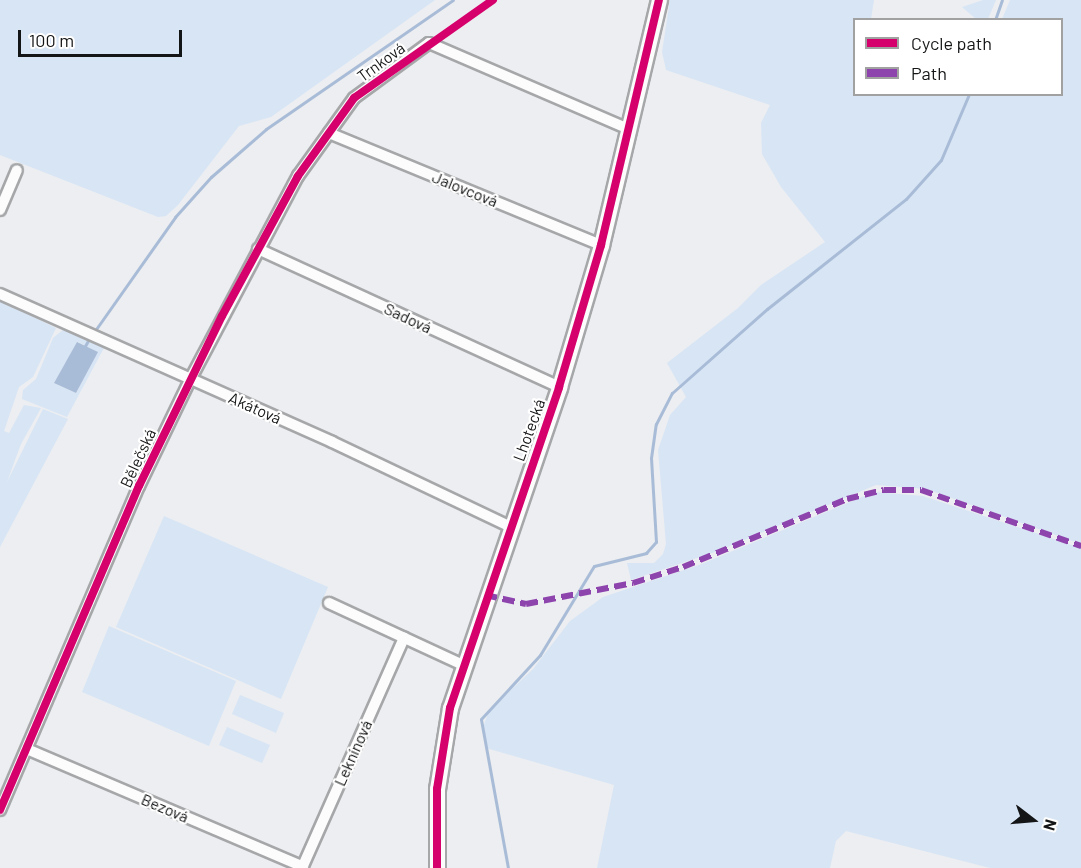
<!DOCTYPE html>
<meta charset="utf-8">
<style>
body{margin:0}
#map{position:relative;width:1081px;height:868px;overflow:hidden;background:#eceef1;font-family:Barlow,sans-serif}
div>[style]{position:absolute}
.green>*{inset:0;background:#d8e5f5}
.water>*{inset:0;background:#a9bcd7}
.stream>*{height:3px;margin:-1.5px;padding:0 1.5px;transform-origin:1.5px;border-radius:1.5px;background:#a9bcd7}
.roads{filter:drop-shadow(2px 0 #a6a7a9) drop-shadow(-2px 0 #a6a7a9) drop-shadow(0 2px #a6a7a9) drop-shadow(0 -2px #a6a7a9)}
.street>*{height:10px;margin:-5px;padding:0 5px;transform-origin:5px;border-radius:5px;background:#fcfcfd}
.secondary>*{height:15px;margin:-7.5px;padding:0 7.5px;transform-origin:7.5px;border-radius:7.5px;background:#fcfcfd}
.quiet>*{height:6px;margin-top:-3px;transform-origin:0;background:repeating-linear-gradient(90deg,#8e44ad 0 12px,transparent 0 18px)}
.cycleway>*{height:8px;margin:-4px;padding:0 4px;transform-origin:4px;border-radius:4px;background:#d6006c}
span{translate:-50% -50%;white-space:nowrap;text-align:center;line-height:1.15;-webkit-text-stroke:4.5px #fff;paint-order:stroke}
.street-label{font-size:16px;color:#141516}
.legend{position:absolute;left:853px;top:18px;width:210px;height:78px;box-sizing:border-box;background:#fff;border:2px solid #a1a1a2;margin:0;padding:8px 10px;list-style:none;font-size:18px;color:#141516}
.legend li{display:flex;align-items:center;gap:12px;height:30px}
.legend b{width:30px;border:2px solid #a1a1a2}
.north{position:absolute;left:1003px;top:790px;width:60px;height:60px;-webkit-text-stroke:4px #fff;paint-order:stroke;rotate:106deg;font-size:16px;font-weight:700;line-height:24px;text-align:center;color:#141516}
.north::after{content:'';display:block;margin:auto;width:21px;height:27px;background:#141516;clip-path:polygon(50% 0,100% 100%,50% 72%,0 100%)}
.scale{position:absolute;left:18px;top:30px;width:164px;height:27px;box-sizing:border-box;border:3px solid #141516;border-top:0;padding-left:8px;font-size:18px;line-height:21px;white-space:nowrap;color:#141516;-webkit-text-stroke:4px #fff;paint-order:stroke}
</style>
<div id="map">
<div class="green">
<i style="clip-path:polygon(0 0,435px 0,271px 117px,239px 126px,178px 205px,166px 216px,158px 217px,0 155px)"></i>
<i style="clip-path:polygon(670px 0,874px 0,871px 19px,854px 20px,854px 94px,1062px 94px,1062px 20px,1002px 19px,1010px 0,1081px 0,1081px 544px,926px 489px,876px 485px,718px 551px,631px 580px,627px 563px,654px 563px,663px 554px,666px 544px,658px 450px,670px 415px,686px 397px,667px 363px,738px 308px,761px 285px,825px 242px,781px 187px,762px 154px,761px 123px,770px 105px,666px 70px,662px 52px)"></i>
<i style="clip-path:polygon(983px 0,996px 0,988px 19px,976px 19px,962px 7px)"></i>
<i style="clip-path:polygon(0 301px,56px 328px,33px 377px,19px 387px,4px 431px,9px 433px,24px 405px,41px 408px,21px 444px,7px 482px,43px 409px,68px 419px,0 547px)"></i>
<i style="clip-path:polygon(evenodd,64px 329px,105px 346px,67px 417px,22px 399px,23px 390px,36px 379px,53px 338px,64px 329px,78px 342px,97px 352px,76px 393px,54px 383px,78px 342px)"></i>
<i style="clip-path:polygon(874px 492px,923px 496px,1081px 548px,1081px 868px,990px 868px,846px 831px,836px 841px,830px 868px,597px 868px,614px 785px,486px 748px,482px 730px,489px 711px,533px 669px,570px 621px,603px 597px,699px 565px)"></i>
<i style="clip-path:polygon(164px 516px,328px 587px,281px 699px,116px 627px)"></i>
<i style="clip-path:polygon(109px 626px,236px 681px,209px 746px,82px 692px)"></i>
<i style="clip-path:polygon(240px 695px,284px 713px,276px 733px,232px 714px)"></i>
<i style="clip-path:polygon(227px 727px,270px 745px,262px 763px,219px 745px)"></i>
</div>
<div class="water">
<i style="clip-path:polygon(77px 342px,98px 352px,76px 393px,54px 383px)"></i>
</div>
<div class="stream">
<i style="left:995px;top:20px;width:21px;rotate:-71deg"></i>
<i style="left:94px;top:332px;width:141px;rotate:-54.8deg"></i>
<i style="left:175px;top:217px;width:54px;rotate:-48deg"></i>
<i style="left:211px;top:177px;width:73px;rotate:-41.1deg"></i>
<i style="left:266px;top:129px;width:227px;rotate:-34.6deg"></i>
<i style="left:85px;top:346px;width:10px;rotate:-61deg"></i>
<i style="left:508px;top:868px;width:151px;rotate:-100.3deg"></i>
<i style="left:481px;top:719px;width:87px;rotate:-47.3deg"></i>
<i style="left:540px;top:655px;width:104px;rotate:-58.8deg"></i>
<i style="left:594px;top:566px;width:54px;rotate:-14deg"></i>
<i style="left:646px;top:553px;width:15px;rotate:-48deg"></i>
<i style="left:656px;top:542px;width:84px;rotate:-93.4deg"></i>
<i style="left:651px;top:458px;width:34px;rotate:-82deg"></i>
<i style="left:656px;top:424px;width:35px;rotate:-63deg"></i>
<i style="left:672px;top:393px;width:127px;rotate:-41.5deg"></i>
<i style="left:767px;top:309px;width:177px;rotate:-38.4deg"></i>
<i style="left:906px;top:199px;width:52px;rotate:-48.1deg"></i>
<i style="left:941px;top:160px;width:72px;rotate:-67deg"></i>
</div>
<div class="roads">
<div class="street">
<i style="left:329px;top:133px;width:294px;rotate:22.4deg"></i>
<i style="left:0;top:210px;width:43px;rotate:-67deg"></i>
<i style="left:258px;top:249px;width:331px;rotate:24.6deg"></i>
<i style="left:0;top:294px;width:363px;rotate:24deg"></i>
<i style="left:332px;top:442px;width:196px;rotate:25.4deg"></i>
<i style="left:329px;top:603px;width:145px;rotate:24.8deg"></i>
<i style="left:27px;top:749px;width:300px;rotate:23.1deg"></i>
<i style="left:0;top:810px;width:353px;rotate:-66.8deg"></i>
<i style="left:139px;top:486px;width:120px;rotate:-64.3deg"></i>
<i style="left:191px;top:378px;width:229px;rotate:-62.1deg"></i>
<i style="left:298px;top:176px;width:96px;rotate:-54.3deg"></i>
<i style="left:354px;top:98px;width:93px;rotate:-36.3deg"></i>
<i style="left:429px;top:43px;width:218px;rotate:23.3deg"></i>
<i style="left:302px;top:868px;width:252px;rotate:-66.1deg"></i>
</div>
<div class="secondary">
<i style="left:437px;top:868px;width:79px;rotate:-90deg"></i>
<i style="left:437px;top:789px;width:82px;rotate:-80.9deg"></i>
<i style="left:450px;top:708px;width:339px;rotate:-71.2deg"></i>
<i style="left:559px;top:387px;width:148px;rotate:-73.5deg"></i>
<i style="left:601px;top:245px;width:252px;rotate:-76.7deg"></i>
</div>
</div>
<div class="quiet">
<i style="left:485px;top:595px;width:42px;rotate:12.4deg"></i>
<i style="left:526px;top:604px;width:109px;rotate:-11.1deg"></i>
<i style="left:633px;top:583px;width:52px;rotate:-17.7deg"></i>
<i style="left:683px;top:567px;width:178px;rotate:-22.5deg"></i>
<i style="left:847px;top:499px;width:38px;rotate:-14deg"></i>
<i style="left:884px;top:490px;width:37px"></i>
<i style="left:921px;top:490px;width:170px;rotate:19.3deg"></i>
</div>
<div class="cycleway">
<i style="left:0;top:810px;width:353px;rotate:-66.8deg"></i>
<i style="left:139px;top:486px;width:189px;rotate:-64deg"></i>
<i style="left:222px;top:316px;width:159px;rotate:-61.5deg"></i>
<i style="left:298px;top:176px;width:96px;rotate:-54.3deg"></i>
<i style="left:354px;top:98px;width:170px;rotate:-35.2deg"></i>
<i style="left:437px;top:868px;width:79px;rotate:-90deg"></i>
<i style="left:437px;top:789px;width:82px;rotate:-80.9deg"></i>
<i style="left:450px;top:708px;width:339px;rotate:-71.2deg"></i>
<i style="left:559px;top:387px;width:148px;rotate:-73.5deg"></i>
<i style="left:601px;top:245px;width:252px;rotate:-76.7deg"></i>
</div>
<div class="street-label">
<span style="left:381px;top:62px;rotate:-36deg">Trnková</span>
<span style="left:465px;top:189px;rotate:22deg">Jalovcová</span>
<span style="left:408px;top:318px;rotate:25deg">Sadová</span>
<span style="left:255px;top:408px;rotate:24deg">Akátová</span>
<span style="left:529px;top:430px;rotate:-70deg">Lhotecká</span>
<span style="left:138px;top:458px;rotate:-65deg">Bělečská</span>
<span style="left:353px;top:753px;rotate:-66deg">Leknínová</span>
<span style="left:165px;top:808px;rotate:23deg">Bezová</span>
</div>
<ul class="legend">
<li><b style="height:8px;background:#d6006c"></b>Cycle path</li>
<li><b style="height:8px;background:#8e44ad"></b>Path</li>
</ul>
<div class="north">N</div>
<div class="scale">100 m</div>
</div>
